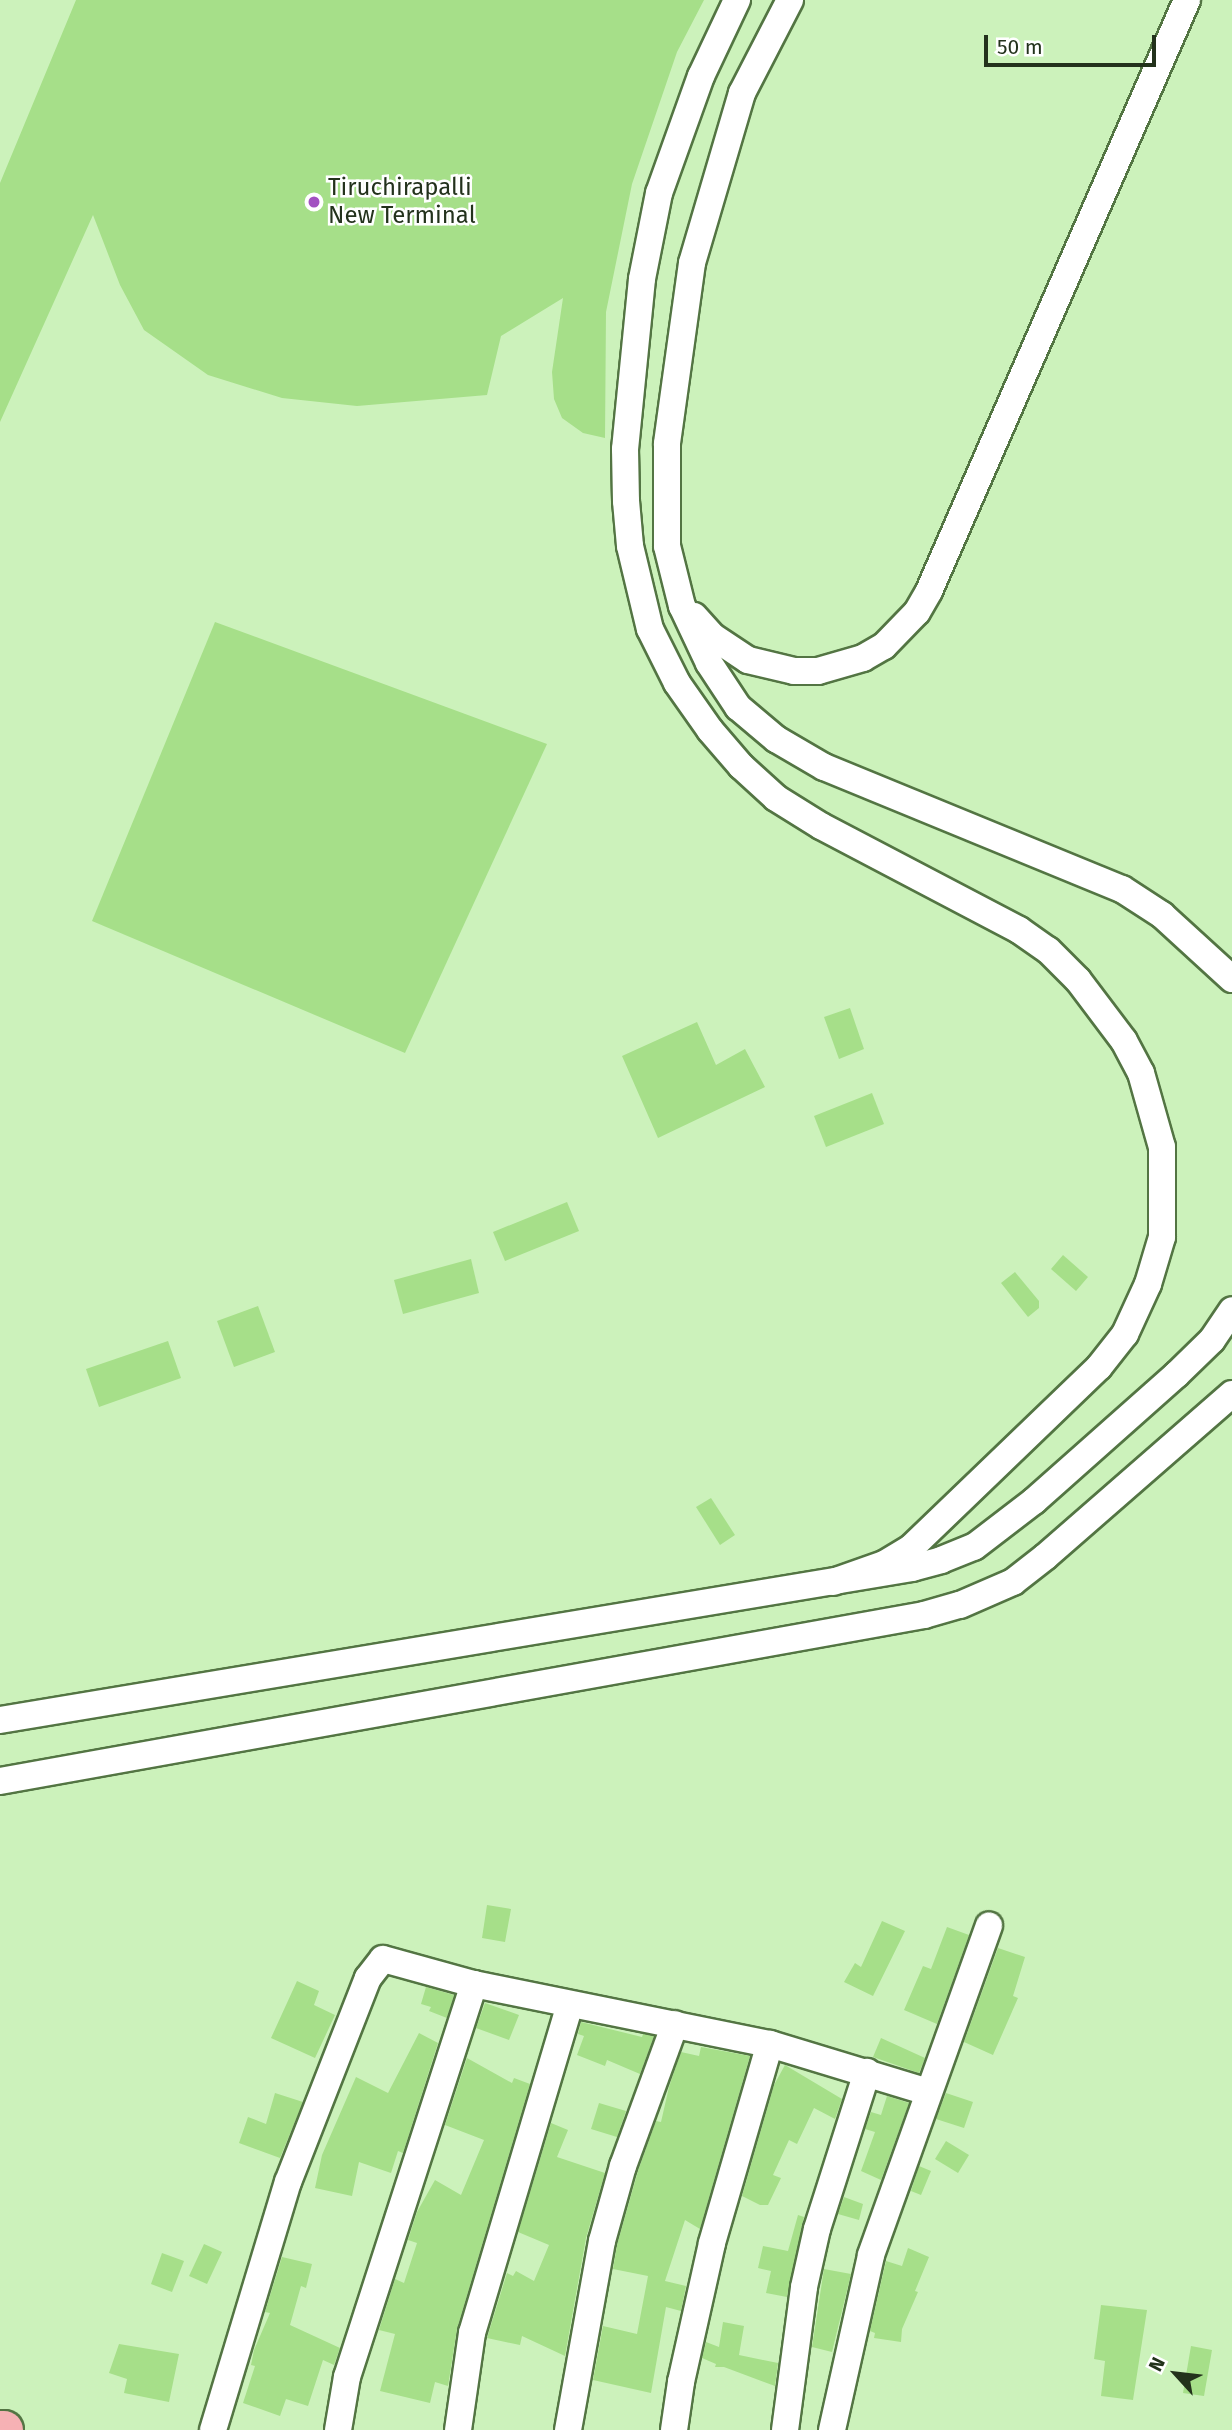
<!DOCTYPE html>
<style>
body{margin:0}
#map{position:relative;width:1232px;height:2430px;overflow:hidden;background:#ccf2bb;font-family:"Fira Sans",sans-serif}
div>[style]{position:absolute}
.building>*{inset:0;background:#a6df89}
.roads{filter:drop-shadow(2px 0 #537543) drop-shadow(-2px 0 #537543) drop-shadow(0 2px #537543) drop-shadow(0 -2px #537543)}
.minor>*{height:26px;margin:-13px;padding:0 13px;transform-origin:13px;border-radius:13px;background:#fff}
.highway>*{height:38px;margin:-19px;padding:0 19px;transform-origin:19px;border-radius:19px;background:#f6b1b4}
.dots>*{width:19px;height:19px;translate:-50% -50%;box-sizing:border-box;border:4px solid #fff;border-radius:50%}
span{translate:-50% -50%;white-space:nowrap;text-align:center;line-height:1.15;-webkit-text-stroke:5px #fff;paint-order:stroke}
.poi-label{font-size:24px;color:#23321c}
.left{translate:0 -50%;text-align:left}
.north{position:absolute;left:1141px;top:2339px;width:70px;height:70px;-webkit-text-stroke:5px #fff;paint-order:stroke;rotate:297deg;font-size:19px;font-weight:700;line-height:28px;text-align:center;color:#23321c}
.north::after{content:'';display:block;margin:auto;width:24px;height:32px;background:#23321c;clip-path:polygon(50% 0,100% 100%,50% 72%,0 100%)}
.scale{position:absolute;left:984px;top:35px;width:172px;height:32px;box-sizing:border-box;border:4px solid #23321c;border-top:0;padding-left:9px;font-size:21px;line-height:24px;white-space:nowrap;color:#23321c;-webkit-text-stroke:5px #fff;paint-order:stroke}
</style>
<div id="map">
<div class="building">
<i style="clip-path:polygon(76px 0,704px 0,677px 52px,632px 184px,606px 312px,605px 438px,583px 433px,562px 418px,554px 399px,552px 372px,563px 298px,501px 336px,487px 395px,357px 406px,282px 398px,208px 375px,144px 330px,120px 285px,93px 215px,0 422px,0 183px)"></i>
<i style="clip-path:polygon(215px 622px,547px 744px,405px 1053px,92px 921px)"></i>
<i style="clip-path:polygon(850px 1008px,864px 1049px,839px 1059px,824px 1017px)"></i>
<i style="clip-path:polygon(697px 1022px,716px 1065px,745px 1049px,765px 1087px,658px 1138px,622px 1056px)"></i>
<i style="clip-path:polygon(872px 1093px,884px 1124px,826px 1147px,814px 1116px)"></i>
<i style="clip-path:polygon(567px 1202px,579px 1231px,505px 1261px,493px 1232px)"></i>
<i style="clip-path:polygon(1063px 1255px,1088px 1277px,1076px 1291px,1051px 1269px)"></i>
<i style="clip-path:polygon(471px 1259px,479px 1293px,403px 1314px,394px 1280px)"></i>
<i style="clip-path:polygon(1015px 1272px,1039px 1301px,1039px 1308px,1028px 1317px,1001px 1283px)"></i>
<i style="clip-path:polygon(258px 1306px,275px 1352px,234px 1367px,217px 1321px)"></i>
<i style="clip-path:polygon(168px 1341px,181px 1378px,99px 1407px,86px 1369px)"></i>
<i style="clip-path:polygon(711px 1498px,735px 1535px,720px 1545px,696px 1507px)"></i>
<i style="clip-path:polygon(487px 1905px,511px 1909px,505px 1942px,482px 1938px)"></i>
<i style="clip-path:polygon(882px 1921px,905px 1931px,873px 1996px,844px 1982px,855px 1963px,861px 1967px)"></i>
<i style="clip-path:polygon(947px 1927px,969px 1935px,937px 2024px,904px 2010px,923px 1966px,931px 1969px)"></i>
<i style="clip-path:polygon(998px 1948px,1025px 1957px,1013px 1996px,1018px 1998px,993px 2055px,964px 2042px)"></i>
<i style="clip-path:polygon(297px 1981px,319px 1991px,314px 2005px,335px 2015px,315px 2058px,271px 2038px)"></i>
<i style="clip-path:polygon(426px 1987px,454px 1995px,447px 2018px,429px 2011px,431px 2007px,421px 2004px)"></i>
<i style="clip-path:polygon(485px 2003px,519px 2015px,509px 2040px,476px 2028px)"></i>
<i style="clip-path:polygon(581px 2022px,642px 2037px,643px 2034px,654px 2036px,640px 2074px,607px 2060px,605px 2066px,577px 2055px,584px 2036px,578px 2034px)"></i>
<i style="clip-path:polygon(419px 2033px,438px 2043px,403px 2153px,398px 2151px,391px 2173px,359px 2162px,352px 2196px,315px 2188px,322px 2155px,356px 2077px,388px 2093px)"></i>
<i style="clip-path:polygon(881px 2038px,925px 2058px,919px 2073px,873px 2057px)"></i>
<i style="clip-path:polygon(701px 2047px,750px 2056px,700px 2229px,685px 2220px,665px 2281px,686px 2286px,681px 2311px,666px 2307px,651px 2393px,593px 2380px,603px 2326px,637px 2334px,648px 2276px,613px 2269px,617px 2245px,638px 2171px,656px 2121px,661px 2122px,669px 2087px,681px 2052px,699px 2056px)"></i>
<i style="clip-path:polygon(467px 2058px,512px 2083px,514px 2078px,530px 2084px,457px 2329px,448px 2386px,435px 2382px,430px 2403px,380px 2391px,395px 2334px,379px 2330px,395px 2279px,404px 2283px,417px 2243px,408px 2240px,417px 2212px,435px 2180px,461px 2195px,484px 2140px,445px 2125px)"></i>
<i style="clip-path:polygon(785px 2065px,842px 2099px,835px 2119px,814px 2108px,797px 2144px,789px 2140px,773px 2175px,781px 2178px,768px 2205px,760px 2205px,742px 2196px,774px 2085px)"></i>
<i style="clip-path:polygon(275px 2093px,303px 2102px,280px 2158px,239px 2143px,248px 2117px,266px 2124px)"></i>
<i style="clip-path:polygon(946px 2093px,973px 2102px,964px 2128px,936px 2119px)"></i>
<i style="clip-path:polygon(887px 2096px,909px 2103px,881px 2180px,861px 2171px,875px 2132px,865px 2129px,871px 2112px,881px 2115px)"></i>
<i style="clip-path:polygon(599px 2103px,626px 2111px,617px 2137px,591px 2129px)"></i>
<i style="clip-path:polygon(551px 2123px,568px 2130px,557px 2157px,605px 2173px,586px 2238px,565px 2356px,522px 2336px,520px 2345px,487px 2338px,507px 2273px,513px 2276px,516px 2271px,534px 2281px,549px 2245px,518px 2232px)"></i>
<i style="clip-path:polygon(946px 2141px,969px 2155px,958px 2173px,935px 2159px)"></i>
<i style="clip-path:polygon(919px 2166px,931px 2171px,921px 2195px,911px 2191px)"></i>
<i style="clip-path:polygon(844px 2197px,863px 2204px,859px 2220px,838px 2214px)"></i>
<i style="clip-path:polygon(798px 2215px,804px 2217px,787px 2297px,766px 2293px,771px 2271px,758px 2268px,763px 2246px,788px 2251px)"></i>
<i style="clip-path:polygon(204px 2244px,222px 2252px,207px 2284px,189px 2276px)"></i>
<i style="clip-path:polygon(908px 2248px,929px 2257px,915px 2291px,918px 2292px,902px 2329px,901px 2342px,874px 2338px,875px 2333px,870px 2331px,886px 2261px,902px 2266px)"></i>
<i style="clip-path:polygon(162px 2253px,184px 2261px,172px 2292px,151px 2284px)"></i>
<i style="clip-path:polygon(282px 2257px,312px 2264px,306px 2288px,301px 2286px,290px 2325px,340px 2348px,334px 2365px,323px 2360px,308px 2406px,286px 2399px,280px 2416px,243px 2403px,255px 2366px,251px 2365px,254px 2350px,270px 2313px,265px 2312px)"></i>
<i style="clip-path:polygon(824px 2269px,851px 2274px,832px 2352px,812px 2347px)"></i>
<i style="clip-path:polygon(1101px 2305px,1147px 2310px,1133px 2400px,1101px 2396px,1105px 2361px,1094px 2359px)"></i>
<i style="clip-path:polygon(723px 2322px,744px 2326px,739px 2355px,778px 2363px,775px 2386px,724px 2367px,715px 2367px,716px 2364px,702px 2358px,706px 2342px,719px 2347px)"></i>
<i style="clip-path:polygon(119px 2344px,179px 2354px,169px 2402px,124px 2393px,127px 2379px,109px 2373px)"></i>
<i style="clip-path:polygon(1191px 2346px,1212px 2350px,1204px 2396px,1183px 2393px)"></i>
</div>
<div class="roads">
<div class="minor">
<i style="left:737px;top:0;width:84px;rotate:115.3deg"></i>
<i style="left:701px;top:76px;width:124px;rotate:109.7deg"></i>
<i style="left:659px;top:193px;width:88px;rotate:101.2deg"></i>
<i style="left:642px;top:279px;width:171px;rotate:95.7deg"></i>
<i style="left:625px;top:449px;width:52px;rotate:88.9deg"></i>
<i style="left:626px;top:501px;width:45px;rotate:84.9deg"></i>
<i style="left:630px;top:546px;width:85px;rotate:76.5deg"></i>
<i style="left:650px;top:629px;width:60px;rotate:63.4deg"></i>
<i style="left:677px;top:683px;width:57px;rotate:54.9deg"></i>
<i style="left:710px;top:730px;width:48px;rotate:49.3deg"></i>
<i style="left:741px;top:766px;width:47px;rotate:42.4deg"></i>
<i style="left:776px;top:798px;width:53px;rotate:31.9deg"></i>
<i style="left:821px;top:826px;width:224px;rotate:27.7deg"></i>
<i style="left:1019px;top:930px;width:35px;rotate:35deg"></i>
<i style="left:1048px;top:950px;width:42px;rotate:45deg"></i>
<i style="left:1078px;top:980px;width:76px;rotate:53deg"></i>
<i style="left:1124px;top:1041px;width:36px;rotate:62deg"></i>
<i style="left:1141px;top:1073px;width:77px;rotate:74.2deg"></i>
<i style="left:1162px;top:1147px;width:90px;rotate:90deg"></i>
<i style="left:1162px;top:1237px;width:49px;rotate:106.6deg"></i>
<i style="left:1148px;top:1284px;width:55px;rotate:114.7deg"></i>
<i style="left:1125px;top:1334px;width:42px;rotate:128.2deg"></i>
<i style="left:1099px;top:1367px;width:261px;rotate:136.1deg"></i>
<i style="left:911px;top:1548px;width:31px;rotate:149deg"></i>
<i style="left:884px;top:1564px;width:54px;rotate:160.6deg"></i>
<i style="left:790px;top:0;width:105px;rotate:117.3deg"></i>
<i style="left:742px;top:93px;width:177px;rotate:106.4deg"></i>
<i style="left:692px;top:263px;width:183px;rotate:97.9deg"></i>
<i style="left:667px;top:444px;width:102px;rotate:90deg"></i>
<i style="left:667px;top:546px;width:62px;rotate:76deg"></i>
<i style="left:682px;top:606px;width:63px;rotate:64.7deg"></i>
<i style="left:709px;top:663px;width:53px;rotate:56.6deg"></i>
<i style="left:738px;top:707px;width:50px;rotate:40.1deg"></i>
<i style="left:776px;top:739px;width:56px;rotate:30.3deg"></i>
<i style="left:824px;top:767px;width:322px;rotate:22.3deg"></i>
<i style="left:1122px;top:889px;width:48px;rotate:33deg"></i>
<i style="left:1162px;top:915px;width:95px;rotate:42.4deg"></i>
<i style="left:694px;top:616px;width:27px;rotate:48deg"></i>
<i style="left:712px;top:636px;width:43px;rotate:33.7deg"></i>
<i style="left:748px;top:660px;width:47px;rotate:13.4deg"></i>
<i style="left:794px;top:671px;width:24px"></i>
<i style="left:818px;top:671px;width:47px;rotate:-16.1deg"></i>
<i style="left:863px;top:658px;width:24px;rotate:-30deg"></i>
<i style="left:884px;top:646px;width:47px;rotate:-45.9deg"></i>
<i style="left:917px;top:612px;width:24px;rotate:-60deg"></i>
<i style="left:929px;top:591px;width:645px;rotate:-66.42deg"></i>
<i style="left:0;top:1720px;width:925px;rotate:-9.46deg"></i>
<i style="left:912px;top:1568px;width:30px;rotate:-15deg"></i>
<i style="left:941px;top:1560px;width:35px;rotate:-22deg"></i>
<i style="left:974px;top:1547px;width:76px;rotate:-37.5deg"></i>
<i style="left:1034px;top:1501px;width:190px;rotate:-41.6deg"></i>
<i style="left:1176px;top:1375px;width:50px;rotate:-44.2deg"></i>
<i style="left:1212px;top:1340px;width:36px;rotate:-56deg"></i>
<i style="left:0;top:1781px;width:939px;rotate:-10.18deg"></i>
<i style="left:924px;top:1615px;width:37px;rotate:-16deg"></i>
<i style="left:960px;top:1605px;width:58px;rotate:-23.5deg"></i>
<i style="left:1013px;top:1582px;width:41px;rotate:-38deg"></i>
<i style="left:1045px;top:1557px;width:248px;rotate:-41.1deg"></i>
<i style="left:213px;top:2430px;width:259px;rotate:-73.2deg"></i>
<i style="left:288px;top:2182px;width:219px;rotate:-68.6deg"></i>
<i style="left:368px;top:1978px;width:24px;rotate:-52deg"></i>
<i style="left:383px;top:1959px;width:94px;rotate:15.4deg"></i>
<i style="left:474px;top:1984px;width:302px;rotate:11.5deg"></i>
<i style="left:770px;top:2044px;width:165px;rotate:16.9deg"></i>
<i style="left:338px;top:2430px;width:54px;rotate:-80.4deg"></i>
<i style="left:347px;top:2377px;width:413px;rotate:-72.1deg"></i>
<i style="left:458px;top:2430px;width:98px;rotate:-81.8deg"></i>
<i style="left:472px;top:2333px;width:342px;rotate:-73.4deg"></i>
<i style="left:568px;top:2430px;width:192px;rotate:-79.8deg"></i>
<i style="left:602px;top:2241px;width:78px;rotate:-74.4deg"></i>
<i style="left:623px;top:2166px;width:151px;rotate:-69.9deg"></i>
<i style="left:674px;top:2430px;width:49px;rotate:-81.7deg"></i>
<i style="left:681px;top:2382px;width:142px;rotate:-77.4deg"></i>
<i style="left:712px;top:2243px;width:207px;rotate:-73.8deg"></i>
<i style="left:785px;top:2430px;width:144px;rotate:-82.4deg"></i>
<i style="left:804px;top:2287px;width:59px;rotate:-77.4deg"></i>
<i style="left:817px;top:2229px;width:165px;rotate:-72.3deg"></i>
<i style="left:832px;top:2430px;width:179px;rotate:-77.4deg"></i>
<i style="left:871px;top:2255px;width:350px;rotate:-70.3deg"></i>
</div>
<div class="highway">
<i style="left:0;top:2430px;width:4px"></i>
</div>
</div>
<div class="dots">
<i style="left:314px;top:202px;background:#a251c1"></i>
</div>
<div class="poi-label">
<span class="left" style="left:328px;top:202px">Tiruchirapalli<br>New Terminal</span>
</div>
<div class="north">N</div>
<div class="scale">50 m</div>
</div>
